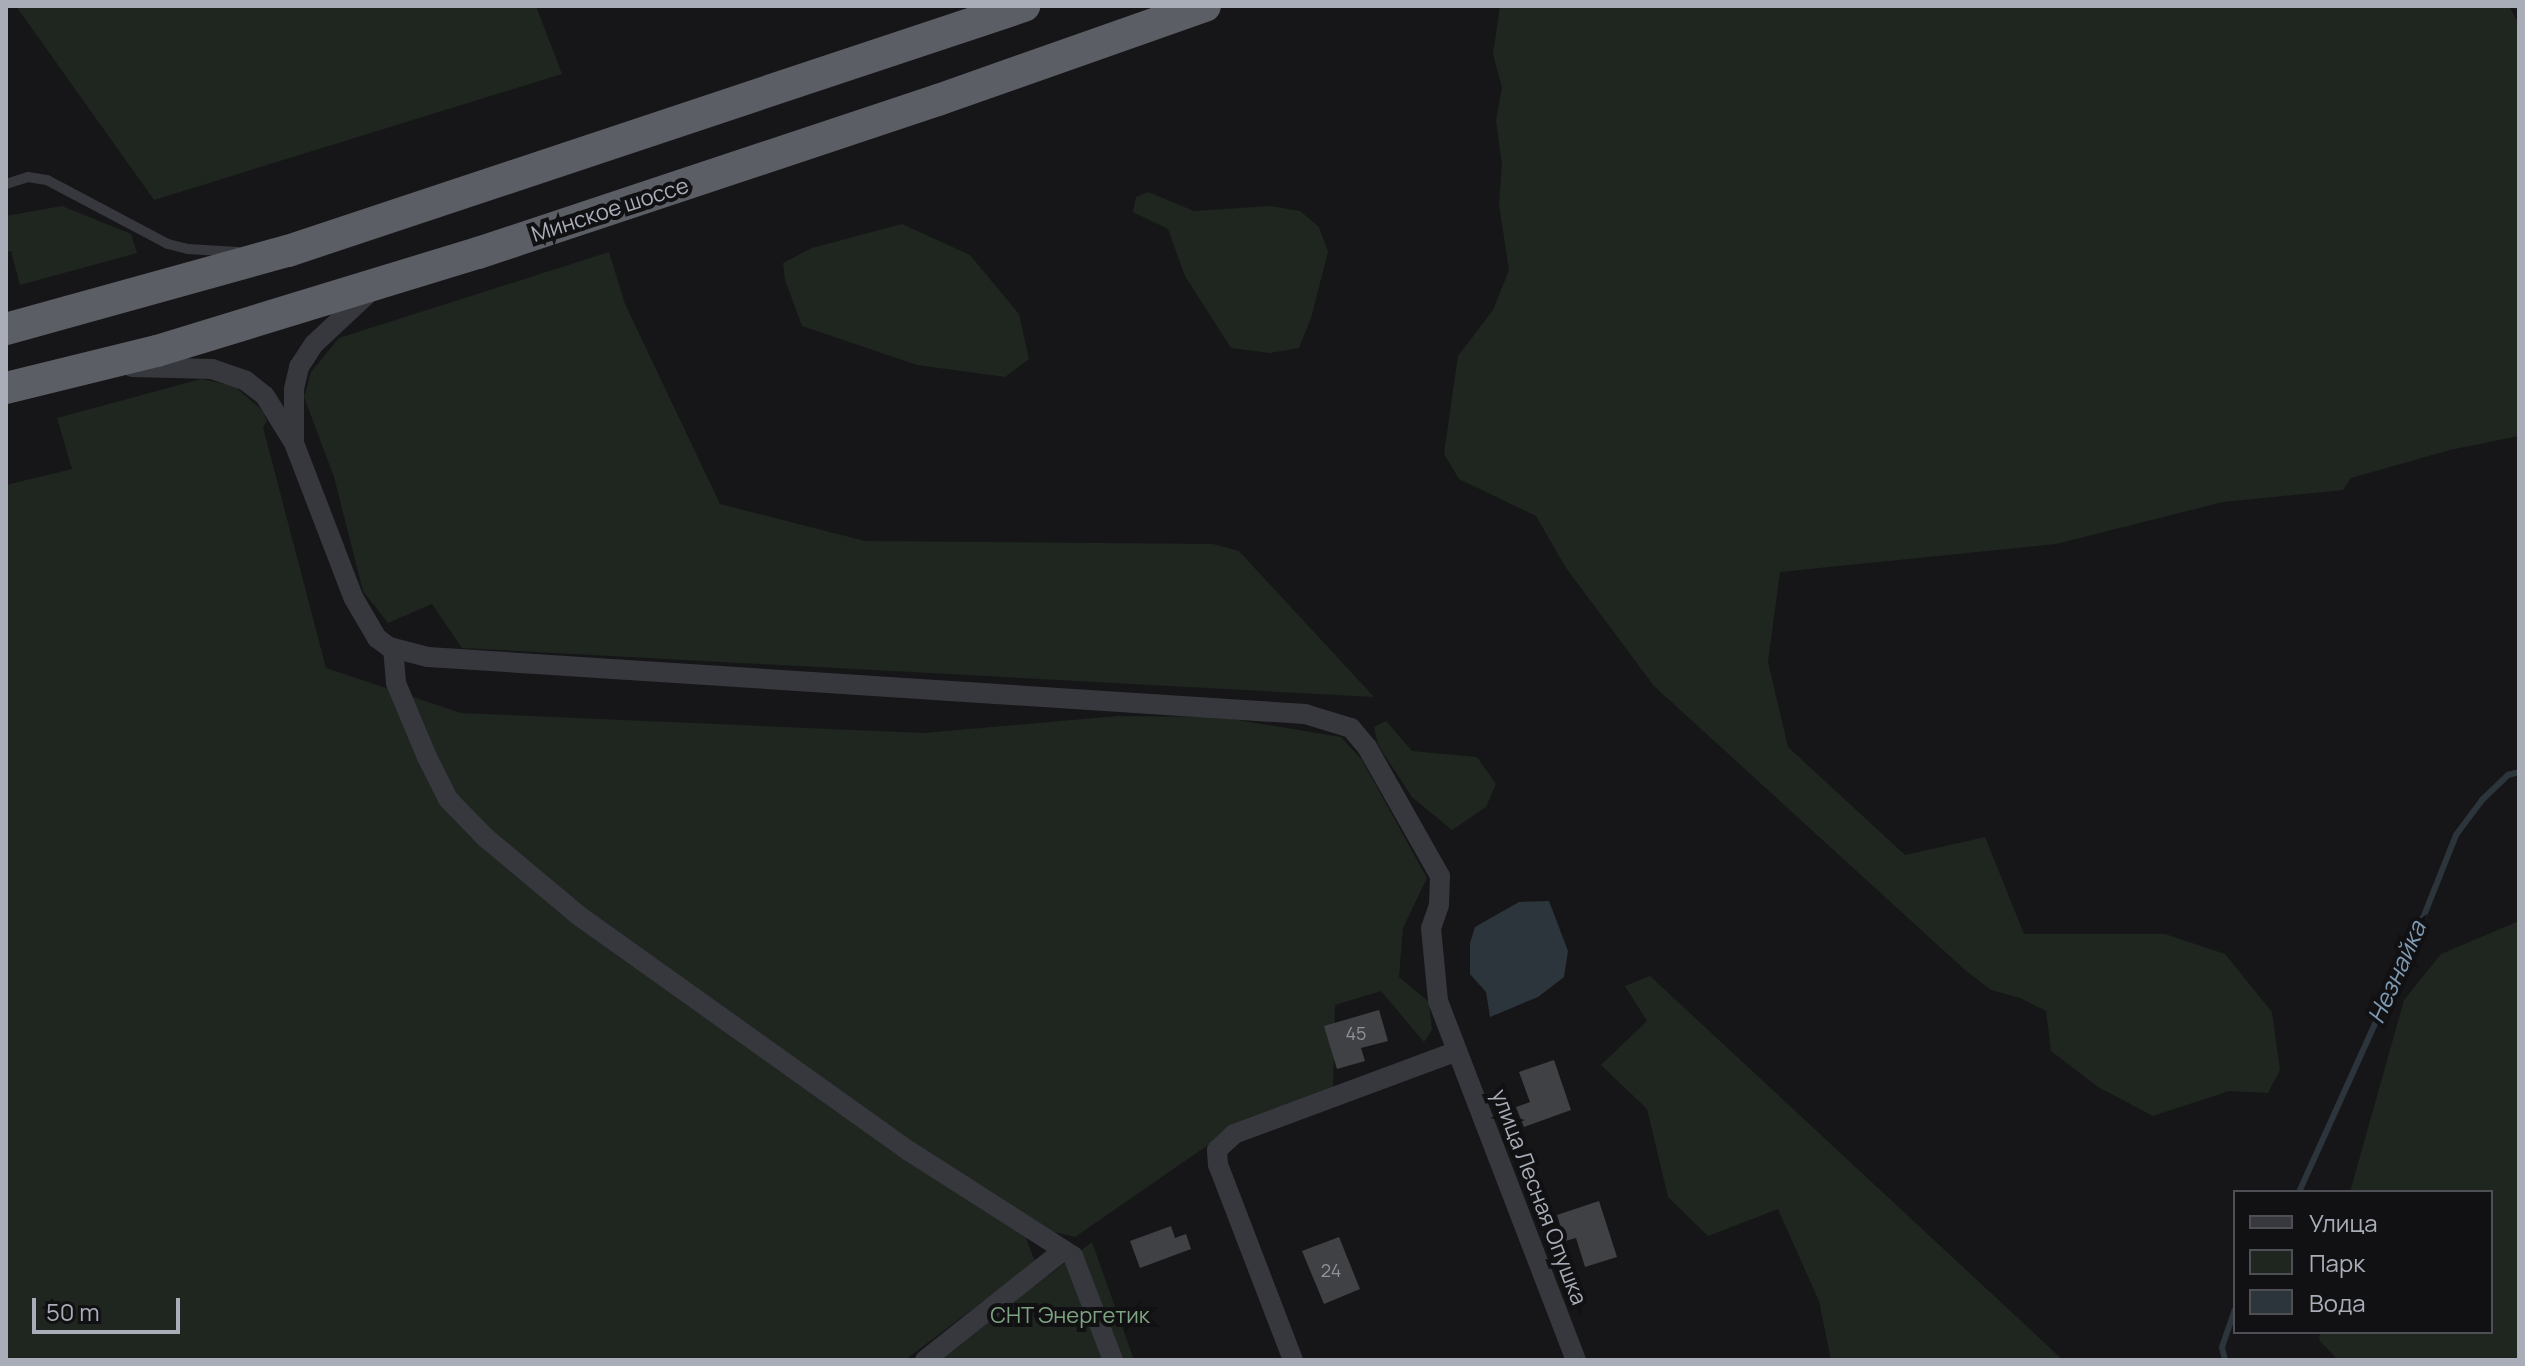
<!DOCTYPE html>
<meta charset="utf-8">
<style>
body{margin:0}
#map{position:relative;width:2525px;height:1366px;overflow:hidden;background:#161618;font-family:Manrope,sans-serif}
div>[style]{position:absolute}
.green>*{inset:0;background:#1e261f}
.water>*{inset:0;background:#2c353c}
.stream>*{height:6px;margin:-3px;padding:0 3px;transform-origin:3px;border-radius:3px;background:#2c353c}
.building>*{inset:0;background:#404145}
.service>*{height:10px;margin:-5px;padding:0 5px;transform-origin:5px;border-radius:5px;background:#37383d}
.minor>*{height:20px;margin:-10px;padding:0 10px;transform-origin:10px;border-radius:10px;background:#37383d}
.trunk>*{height:32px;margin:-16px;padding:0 16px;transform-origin:16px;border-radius:16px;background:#5b5e65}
span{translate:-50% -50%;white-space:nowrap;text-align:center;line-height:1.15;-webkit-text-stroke:8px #111113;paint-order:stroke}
.number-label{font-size:18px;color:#8e929b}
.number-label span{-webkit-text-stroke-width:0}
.street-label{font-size:22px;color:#a8adb8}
.park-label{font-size:22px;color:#7fa381}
.water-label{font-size:24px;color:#7f9bb3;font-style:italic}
.frame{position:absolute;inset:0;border:8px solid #a8adb8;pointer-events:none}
.legend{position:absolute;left:2233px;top:1190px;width:260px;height:144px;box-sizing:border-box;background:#111113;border:2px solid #4d4f55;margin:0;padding:10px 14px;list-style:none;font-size:24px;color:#a8adb8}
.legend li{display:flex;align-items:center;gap:16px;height:40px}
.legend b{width:40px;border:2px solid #4d4f55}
.scale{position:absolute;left:32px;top:1298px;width:148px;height:36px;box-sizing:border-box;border:4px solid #a8adb8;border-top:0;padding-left:10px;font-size:24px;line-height:28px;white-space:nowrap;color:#a8adb8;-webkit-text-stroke:6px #111113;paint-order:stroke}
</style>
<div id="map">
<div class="green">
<i style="clip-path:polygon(16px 6px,536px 6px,562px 74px,154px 200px)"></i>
<i style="clip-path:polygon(1500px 6px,2509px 6px,2519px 24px,2519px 436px,2450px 450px,2351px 478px,2343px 490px,2223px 502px,2056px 544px,1780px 572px,1768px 662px,1788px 747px,1905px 855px,1985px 837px,2024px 934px,2165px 934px,2225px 954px,2272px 1012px,2280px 1070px,2268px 1093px,2229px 1091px,2153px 1116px,2098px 1087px,2051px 1051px,2046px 1011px,2020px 998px,1991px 990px,1965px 970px,1654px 686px,1566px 568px,1536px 516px,1459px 479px,1444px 454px,1458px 356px,1493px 310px,1509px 270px,1499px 204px,1502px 165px,1496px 120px,1502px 88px,1493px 54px)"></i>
<i style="clip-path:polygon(1148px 192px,1194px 211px,1270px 206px,1300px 211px,1319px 227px,1328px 252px,1311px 318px,1299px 348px,1270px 353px,1231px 348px,1185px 276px,1168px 229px,1133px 212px,1136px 197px)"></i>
<i style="clip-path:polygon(62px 206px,131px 234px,137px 253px,20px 285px,11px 251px,6px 252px,6px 216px)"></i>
<i style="clip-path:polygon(902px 224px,970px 255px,1019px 314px,1029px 359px,1005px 377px,917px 365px,802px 326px,785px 280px,783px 263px,812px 248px)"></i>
<i style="clip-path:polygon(609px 252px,625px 304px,720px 504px,865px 541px,1213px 544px,1239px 551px,1374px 697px,462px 648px,432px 604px,388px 623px,363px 591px,334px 477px,304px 397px,311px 372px,339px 338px)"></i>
<i style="clip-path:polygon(201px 379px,234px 386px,262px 410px,267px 421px,263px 427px,326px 668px,461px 713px,924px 733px,1118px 716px,1219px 717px,1341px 737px,1362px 760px,1427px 878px,1403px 928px,1399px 977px,1429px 1002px,1432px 1030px,1424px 1042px,1381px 991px,1335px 1005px,1333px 1089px,1237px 1125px,1075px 1237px,1021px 1224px,1035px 1262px,905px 1360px,6px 1360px,6px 485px,72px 469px,57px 418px)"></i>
<i style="clip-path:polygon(1386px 721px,1412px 751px,1477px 757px,1496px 784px,1486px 807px,1452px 830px,1412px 797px,1378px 745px,1374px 727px)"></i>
<i style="clip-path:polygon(2519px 921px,2519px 1360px,2338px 1360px,2319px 1340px,2320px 1332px,2491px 1332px,2491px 1192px,2350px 1192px,2404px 1000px,2441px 954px)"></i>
<i style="clip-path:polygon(1650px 976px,2063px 1360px,1831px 1360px,1819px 1301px,1778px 1209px,1708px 1236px,1668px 1197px,1647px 1109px,1601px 1065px,1647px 1021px,1625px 986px)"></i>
<i style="clip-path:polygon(1092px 1242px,1134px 1360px,939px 1360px)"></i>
</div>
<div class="water">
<i style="clip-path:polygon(1549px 901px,1568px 951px,1564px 977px,1538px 997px,1490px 1017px,1486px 992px,1470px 974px,1470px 943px,1475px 927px,1519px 902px)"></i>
</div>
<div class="stream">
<i style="left:2299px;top:1192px;width:301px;rotate:-65.7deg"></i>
<i style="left:2423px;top:918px;width:89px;rotate:-68.3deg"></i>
<i style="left:2456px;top:835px;width:44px;rotate:-53.4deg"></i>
<i style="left:2482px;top:800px;width:36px;rotate:-44deg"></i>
<i style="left:2508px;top:775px;width:11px;rotate:-15deg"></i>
<i style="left:2225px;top:1360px;width:13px;rotate:-103deg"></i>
<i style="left:2222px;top:1347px;width:39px;rotate:-71deg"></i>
</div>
<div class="building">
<i style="clip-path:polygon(1379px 1010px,1388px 1041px,1361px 1048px,1365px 1061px,1337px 1069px,1324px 1026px)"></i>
<i style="clip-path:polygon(1554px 1060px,1571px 1110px,1524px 1127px,1516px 1107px,1530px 1102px,1519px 1072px)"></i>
<i style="clip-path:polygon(1599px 1201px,1617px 1257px,1585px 1267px,1576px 1238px,1565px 1241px,1557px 1215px)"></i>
<i style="clip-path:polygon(1171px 1226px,1175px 1238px,1186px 1234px,1191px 1249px,1140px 1268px,1130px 1241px)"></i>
<i style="clip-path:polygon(1339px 1237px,1360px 1289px,1324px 1304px,1302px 1251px)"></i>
</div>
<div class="service">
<i style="left:6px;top:184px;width:23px;rotate:-18deg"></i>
<i style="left:28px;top:177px;width:19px;rotate:9deg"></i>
<i style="left:47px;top:180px;width:137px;rotate:27.9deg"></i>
<i style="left:168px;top:244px;width:21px;rotate:14deg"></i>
<i style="left:188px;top:249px;width:50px;rotate:3.4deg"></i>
</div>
<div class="minor">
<i style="left:132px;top:367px;width:80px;rotate:1.4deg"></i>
<i style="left:212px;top:369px;width:36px;rotate:19deg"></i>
<i style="left:246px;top:381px;width:24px;rotate:38deg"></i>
<i style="left:265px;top:396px;width:55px;rotate:58.3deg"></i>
<i style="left:294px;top:443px;width:165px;rotate:69deg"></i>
<i style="left:353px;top:597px;width:48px;rotate:59.7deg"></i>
<i style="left:377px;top:638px;width:15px;rotate:37deg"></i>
<i style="left:389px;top:647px;width:40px;rotate:14.4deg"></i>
<i style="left:428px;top:657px;width:879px;rotate:3.72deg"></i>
<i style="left:1305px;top:714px;width:48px;rotate:16.9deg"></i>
<i style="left:1351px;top:728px;width:25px;rotate:50deg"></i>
<i style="left:1367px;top:747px;width:148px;rotate:60.5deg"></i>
<i style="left:1440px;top:876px;width:29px;rotate:92deg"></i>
<i style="left:1439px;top:905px;width:24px;rotate:109deg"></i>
<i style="left:1431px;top:928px;width:73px;rotate:84.5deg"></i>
<i style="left:1438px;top:1001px;width:385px;rotate:69deg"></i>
<i style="left:294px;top:439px;width:50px;rotate:-90deg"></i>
<i style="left:294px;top:389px;width:23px;rotate:-77deg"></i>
<i style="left:299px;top:367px;width:27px;rotate:-57deg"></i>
<i style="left:314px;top:344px;width:81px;rotate:-43deg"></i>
<i style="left:393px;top:648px;width:35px;rotate:85deg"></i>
<i style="left:396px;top:683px;width:80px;rotate:67.3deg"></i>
<i style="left:427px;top:757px;width:47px;rotate:63.4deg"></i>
<i style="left:448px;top:799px;width:54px;rotate:45.7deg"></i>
<i style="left:486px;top:838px;width:120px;rotate:39.9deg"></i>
<i style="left:578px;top:915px;width:407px;rotate:35.5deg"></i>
<i style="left:909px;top:1151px;width:195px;rotate:32.6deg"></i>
<i style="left:1073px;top:1256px;width:111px;rotate:69deg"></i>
<i style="left:925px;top:1360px;width:177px;rotate:-38.4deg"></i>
<i style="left:1293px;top:1360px;width:209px;rotate:-111deg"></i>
<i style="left:1218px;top:1165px;width:15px;rotate:-94deg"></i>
<i style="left:1217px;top:1150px;width:23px;rotate:-43deg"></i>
<i style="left:1234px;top:1134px;width:238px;rotate:-20.4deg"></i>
</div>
<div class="trunk">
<i style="left:6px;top:329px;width:293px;rotate:-15.5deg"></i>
<i style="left:288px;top:251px;width:776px;rotate:-18.41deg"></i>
<i style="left:6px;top:388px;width:155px;rotate:-13.8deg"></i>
<i style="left:157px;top:351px;width:336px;rotate:-17deg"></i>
<i style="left:478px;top:253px;width:485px;rotate:-18.4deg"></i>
<i style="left:938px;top:100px;width:283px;rotate:-19.4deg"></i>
</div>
<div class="number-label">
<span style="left:1356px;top:1033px">45</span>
<span style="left:1331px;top:1270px">24</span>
</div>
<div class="street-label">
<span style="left:610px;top:210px;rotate:-18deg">Минское шоссе</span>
<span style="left:1539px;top:1197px;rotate:69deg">улица Лесная Опушка</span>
</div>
<div class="park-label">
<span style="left:1070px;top:1316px">СНТ Энергетик</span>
</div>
<div class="water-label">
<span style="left:2396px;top:972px;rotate:-66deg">Незнайка</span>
</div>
<div class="frame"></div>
<ul class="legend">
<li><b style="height:10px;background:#37383d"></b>Улица</li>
<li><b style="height:22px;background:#1e261f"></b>Парк</li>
<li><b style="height:22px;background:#2c353c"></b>Вода</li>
</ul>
<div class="scale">50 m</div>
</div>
